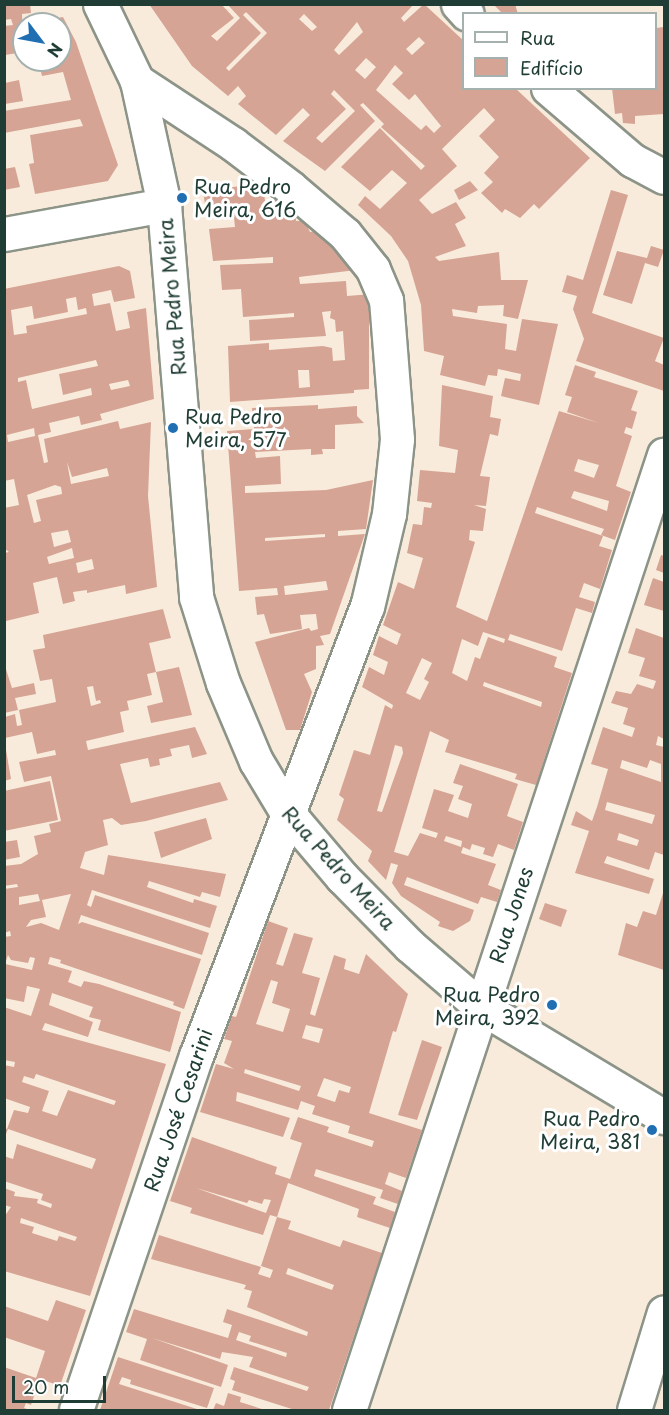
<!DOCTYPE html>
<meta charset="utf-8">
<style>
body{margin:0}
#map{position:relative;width:669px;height:1415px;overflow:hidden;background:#f9ebdb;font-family:"Playpen Sans",sans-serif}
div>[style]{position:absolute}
.building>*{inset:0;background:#d6a494}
.roads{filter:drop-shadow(2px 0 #8c9488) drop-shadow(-2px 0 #8c9488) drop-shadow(0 2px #8c9488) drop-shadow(0 -2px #8c9488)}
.minor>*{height:33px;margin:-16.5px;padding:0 16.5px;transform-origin:16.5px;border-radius:16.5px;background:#fff}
.dots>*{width:16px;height:16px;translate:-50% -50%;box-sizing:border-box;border:3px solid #fff;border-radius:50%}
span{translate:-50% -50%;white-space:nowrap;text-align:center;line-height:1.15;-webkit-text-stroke:6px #fff;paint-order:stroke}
.poi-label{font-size:20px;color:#1f3d34}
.left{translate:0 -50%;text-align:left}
.right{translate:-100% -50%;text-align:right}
.street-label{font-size:20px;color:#1f3d34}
.frame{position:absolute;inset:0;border:6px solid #1f3d34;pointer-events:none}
.legend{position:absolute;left:462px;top:12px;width:195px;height:78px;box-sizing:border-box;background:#fff;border:2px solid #a5b1ae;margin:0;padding:8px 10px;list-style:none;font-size:18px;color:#1f3d34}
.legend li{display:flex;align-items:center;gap:12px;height:30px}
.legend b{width:30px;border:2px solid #a5b1ae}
.north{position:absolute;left:12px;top:12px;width:60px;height:60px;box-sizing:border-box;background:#fff;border:2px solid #a5b1ae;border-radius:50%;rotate:122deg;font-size:16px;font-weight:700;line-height:24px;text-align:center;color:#1f3d34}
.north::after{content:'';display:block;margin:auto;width:21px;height:27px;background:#1f6fb2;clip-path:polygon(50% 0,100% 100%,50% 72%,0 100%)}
.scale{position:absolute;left:12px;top:1376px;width:94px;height:27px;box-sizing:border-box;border:3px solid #1f3d34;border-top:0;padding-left:8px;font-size:18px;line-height:21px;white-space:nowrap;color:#1f3d34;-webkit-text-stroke:4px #fff;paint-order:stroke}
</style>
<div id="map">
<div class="building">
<i style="clip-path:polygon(4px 4px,30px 4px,31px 13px,22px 14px,24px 52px,5px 55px,4px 26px,13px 25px,11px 19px,4px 20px)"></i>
<i style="clip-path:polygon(evenodd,149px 4px,221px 4px,234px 18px,211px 36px,217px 41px,240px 18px,227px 4px,414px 4px,401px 18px,404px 22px,424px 4px,464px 41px,464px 88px,515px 88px,590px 158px,539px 209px,534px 204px,520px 218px,505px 209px,502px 213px,481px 193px,493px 182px,484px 173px,499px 157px,479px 136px,495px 120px,484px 108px,442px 149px,457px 166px,419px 200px,432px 214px,456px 202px,466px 218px,455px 224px,466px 246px,435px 257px,439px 261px,499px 252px,501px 280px,528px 280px,518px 319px,503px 316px,504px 305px,478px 306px,477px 313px,452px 309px,453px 316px,507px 324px,505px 349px,516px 351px,522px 319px,558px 324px,539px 405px,501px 396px,505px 378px,520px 381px,521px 374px,498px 369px,497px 376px,488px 375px,485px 386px,440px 375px,444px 356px,424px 351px,421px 305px,408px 261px,391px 236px,358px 205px,365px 196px,380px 209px,407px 183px,392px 170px,370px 191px,341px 167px,380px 128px,421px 170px,425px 166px,381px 127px,384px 124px,363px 103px,360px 105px,375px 121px,325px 171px,283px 141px,310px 115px,303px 108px,276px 135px,238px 104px,246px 96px,238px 86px,228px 96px,192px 66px,149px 4px,246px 12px,267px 33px,229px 71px,226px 68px,261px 33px,243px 15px,246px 12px,149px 4px,304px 14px,317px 27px,312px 31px,299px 19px,304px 14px,149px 4px,357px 22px,363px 32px,339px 55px,334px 50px,357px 22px,149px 4px,419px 37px,425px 43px,412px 55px,406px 49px,419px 37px,149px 4px,366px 58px,376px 67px,365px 79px,355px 70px,366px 58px,149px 4px,395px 65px,403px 73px,392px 84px,409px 100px,415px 94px,446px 132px,441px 126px,434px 133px,426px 125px,421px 130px,376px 90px,395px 65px,149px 4px,334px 90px,355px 111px,322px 143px,316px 138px,346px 109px,331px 94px,334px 90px)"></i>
<i style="clip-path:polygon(493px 4px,515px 4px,518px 14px,503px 14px)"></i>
<i style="clip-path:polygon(63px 17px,76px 42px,118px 165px,108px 181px,35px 194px,29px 164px,34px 163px,30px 135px,83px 126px,80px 119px,4px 133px,4px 111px,71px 100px,63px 72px,42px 76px,38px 60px,60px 60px,60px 24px,26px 24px)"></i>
<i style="clip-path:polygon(664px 27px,664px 114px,635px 116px,635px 124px,623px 123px,622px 113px,615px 114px,612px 88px,656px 88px,656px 28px)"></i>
<i style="clip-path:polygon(19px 80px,23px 101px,5px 104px,5px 83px)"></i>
<i style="clip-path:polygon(15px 167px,20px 187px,4px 190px,4px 169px)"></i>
<i style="clip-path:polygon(470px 181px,478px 190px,459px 200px,454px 190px)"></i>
<i style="clip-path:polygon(evenodd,263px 183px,265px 201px,287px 199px,288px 207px,295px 206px,296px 221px,305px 221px,310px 232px,321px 230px,356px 270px,299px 277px,300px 284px,346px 281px,347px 296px,372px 294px,376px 308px,369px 308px,369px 389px,354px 390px,354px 393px,230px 402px,228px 346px,269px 343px,269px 350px,323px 346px,332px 348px,333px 361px,345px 360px,343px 331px,336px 332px,335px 320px,330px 318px,331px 311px,322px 312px,326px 336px,250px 341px,249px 320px,294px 317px,294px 313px,243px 317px,241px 289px,222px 290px,220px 265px,273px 263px,273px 257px,213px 261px,209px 229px,235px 227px,233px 208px,206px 211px,203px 191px,263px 183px,298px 370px,309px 370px,310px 387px,299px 388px,298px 370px)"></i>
<i style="clip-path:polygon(611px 190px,628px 195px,592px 313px,664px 338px,655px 361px,664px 365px,664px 391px,576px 361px,584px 339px,573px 309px,577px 296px,562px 292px,567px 275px,583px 280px)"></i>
<i style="clip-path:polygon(651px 246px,664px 250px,658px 267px,645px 263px,632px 304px,603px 295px,617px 251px,647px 258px)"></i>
<i style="clip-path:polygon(evenodd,119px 266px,130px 271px,135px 298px,114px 302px,111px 290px,92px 294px,94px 306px,110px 303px,116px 331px,130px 328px,127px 312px,146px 308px,154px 399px,100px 414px,102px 420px,81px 425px,79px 416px,49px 423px,51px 432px,38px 435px,44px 463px,48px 462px,44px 439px,118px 421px,120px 429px,151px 422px,148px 496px,157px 587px,126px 594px,125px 585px,87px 593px,87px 590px,73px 592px,75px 601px,63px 604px,57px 577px,33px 583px,39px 613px,6px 621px,4px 553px,9px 552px,4px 548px,4px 508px,19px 505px,14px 479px,4px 481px,4px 289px,119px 266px,76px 297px,78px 310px,86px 308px,87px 314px,26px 326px,27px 333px,14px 335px,11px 310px,32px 306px,34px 319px,68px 312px,66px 299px,76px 297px,119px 266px,96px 360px,98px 366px,59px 374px,63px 395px,91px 388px,92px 395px,32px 409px,26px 380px,18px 382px,18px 378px,96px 360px,119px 266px,128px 380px,130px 386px,111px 390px,109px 384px,128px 380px,119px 266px,34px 428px,35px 436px,8px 442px,7px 435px,34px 428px,119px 266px,67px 462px,72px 477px,107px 468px,109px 476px,71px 484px,67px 462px,119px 266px,55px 485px,61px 487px,62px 494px,36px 500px,41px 521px,34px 523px,27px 495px,55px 485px,119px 266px,68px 530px,71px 542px,54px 547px,51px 533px,68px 530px,119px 266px,72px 548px,74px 558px,49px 564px,47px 557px,72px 548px,119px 266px,92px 559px,94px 569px,78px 573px,76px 563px,92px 559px)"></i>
<i style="clip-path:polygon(evenodd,575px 365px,596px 372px,594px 377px,638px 391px,631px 410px,637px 412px,632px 429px,626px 427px,624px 433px,632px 436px,616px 486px,631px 492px,615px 540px,601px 535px,604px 529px,537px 507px,535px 513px,603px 536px,599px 546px,612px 550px,600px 589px,584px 583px,579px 597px,595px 602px,592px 613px,576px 608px,562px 651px,510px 634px,508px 640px,557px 657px,554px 667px,572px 673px,536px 785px,515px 779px,517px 774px,445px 752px,449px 740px,430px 731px,394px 852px,408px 856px,420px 833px,436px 838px,438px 833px,422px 828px,434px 789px,454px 795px,448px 811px,468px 818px,472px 804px,458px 799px,463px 786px,453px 783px,460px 764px,518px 784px,507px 816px,523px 822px,514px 850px,498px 844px,493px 857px,483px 854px,485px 848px,472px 844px,470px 850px,463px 847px,461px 853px,496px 864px,488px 885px,501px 890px,497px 902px,481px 897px,478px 904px,407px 877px,404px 885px,474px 910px,470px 921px,453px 931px,438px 926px,440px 922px,401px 896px,392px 883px,398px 865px,391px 863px,386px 880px,368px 861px,372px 851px,337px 820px,344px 799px,339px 795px,354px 750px,370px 755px,385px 705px,392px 709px,393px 705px,362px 687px,369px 667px,384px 675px,388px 662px,373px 655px,379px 636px,397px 645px,401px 634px,383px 625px,398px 582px,414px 589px,423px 558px,407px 553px,413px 524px,422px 525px,424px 507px,431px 508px,432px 503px,417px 501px,420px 470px,455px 473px,458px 450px,439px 446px,442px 385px,493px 396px,490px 417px,501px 419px,498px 436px,490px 434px,480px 476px,490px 477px,486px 506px,474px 505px,486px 509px,483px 531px,470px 530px,469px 540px,475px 542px,456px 607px,487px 621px,559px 411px,599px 423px,567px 412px,572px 397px,565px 395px,575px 365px,578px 459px,599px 465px,594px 478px,574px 471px,578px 459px,575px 365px,574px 491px,609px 501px,607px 511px,571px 498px,574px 491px,575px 365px,483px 632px,505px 639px,504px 643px,488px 637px,480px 659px,475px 657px,467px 681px,452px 673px,462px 639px,478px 646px,483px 632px,575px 365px,422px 658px,432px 663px,424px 679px,429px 682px,420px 700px,406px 693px,422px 658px,575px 365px,484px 682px,542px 702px,541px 707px,483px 686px,484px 682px,575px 365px,395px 745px,402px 747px,403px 753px,382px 812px,377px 811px,395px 745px,575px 365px,446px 836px,462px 841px,461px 847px,444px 841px,446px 836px)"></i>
<i style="clip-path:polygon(evenodd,318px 405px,318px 409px,357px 406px,357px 416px,364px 423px,335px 425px,335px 449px,322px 449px,323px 454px,311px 455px,311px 449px,255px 452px,256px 458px,280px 456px,281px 484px,245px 486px,245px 493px,326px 490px,373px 480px,366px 529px,338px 531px,338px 536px,365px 534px,330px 634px,320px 636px,324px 645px,316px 646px,316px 669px,304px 674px,312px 692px,300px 730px,286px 730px,255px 642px,309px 628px,311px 631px,318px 629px,316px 614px,300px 615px,302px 629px,270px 634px,264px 614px,257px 615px,255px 597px,278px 595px,277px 588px,239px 591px,227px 431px,254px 429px,252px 408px,318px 405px,325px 534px,325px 537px,265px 541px,265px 538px,325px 534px,318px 405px,326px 581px,328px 590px,285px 595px,284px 586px,326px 581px)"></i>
<i style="clip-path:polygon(661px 555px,664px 556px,664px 573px,656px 570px)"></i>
<i style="clip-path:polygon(653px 578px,664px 582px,664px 611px,644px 605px)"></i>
<i style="clip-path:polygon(evenodd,163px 609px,171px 638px,149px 643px,156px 672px,147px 674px,152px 695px,127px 701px,129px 710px,120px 712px,124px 732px,86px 741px,88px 750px,195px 727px,207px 754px,192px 758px,189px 745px,170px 749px,172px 756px,159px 759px,160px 765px,150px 767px,148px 758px,120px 764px,131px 803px,220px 782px,228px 800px,146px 821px,121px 825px,112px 818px,103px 820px,108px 845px,85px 852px,80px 868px,104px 875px,108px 855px,226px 874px,220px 897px,202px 892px,200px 897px,149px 881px,147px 887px,193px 903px,194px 899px,217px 906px,210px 928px,92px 890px,87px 905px,91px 907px,95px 895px,209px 933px,202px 955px,81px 915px,78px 924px,82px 922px,201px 959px,184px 1009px,173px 1005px,174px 1002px,60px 963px,61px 960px,50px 957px,48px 964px,72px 971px,68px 982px,81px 987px,84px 981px,99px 984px,181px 1012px,170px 1052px,98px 1030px,101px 1020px,89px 1017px,93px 1007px,52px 993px,49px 1005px,93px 1022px,88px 1037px,45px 1023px,42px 1030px,166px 1064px,90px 1296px,4px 1271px,4px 1217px,11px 1207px,4px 1205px,4px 1188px,15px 1192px,14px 1196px,38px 1199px,37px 1203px,51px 1208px,52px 1204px,41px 1200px,43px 1194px,4px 1181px,4px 1156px,13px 1159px,17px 1144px,92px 1169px,96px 1159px,8px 1129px,4px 1139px,4px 1128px,7px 1129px,14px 1110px,28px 1113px,30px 1107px,4px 1098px,4px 1065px,14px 1067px,15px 1062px,4px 1060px,4px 1007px,31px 1016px,40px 989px,27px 986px,24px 1002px,4px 998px,4px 937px,11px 936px,10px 931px,4px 933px,4px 889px,18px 887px,17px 884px,4px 886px,4px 866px,21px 864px,38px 854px,34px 836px,51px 832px,49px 824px,61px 821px,51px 776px,24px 782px,19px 762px,56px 755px,55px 750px,37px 754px,32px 732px,5px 738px,5px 717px,15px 714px,17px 726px,22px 725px,19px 710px,56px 702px,52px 679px,40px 681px,33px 650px,45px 648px,43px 635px,163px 609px,93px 686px,96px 701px,100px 700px,101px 703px,91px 706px,87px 687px,93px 686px,163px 609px,38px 894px,40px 901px,19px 905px,19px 897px,38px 894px,163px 609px,71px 894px,59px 930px,41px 923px,26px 927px,31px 920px,46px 917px,42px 900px,71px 894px,163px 609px,8px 955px,11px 960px,28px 963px,30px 957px,35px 958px,32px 970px,5px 964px,8px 955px,163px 609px,36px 1074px,116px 1101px,114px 1105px,68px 1090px,57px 1116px,42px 1111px,49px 1091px,22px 1082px,24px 1076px,34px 1079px,36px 1074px,163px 609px,21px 1218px,77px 1237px,75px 1241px,59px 1236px,57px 1241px,32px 1233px,34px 1227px,20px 1223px,21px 1218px)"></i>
<i style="clip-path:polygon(evenodd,636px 628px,664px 638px,664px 739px,658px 736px,656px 745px,664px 747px,664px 855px,655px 852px,649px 870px,607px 856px,604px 863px,654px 879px,649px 894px,575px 873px,589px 831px,571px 825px,576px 811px,592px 821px,597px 807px,608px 769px,591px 764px,603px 727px,632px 737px,635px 728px,623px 724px,628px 708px,611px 703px,616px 691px,631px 694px,637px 684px,653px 689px,656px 681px,639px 676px,645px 658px,628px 653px,636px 628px,622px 760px,647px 768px,650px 760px,661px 764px,661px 782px,620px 768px,622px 760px,636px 628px,607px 802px,655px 815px,652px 824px,605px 810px,607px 802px,636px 628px,619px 833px,639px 840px,637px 846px,617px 840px,619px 833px)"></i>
<i style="clip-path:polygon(4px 663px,12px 688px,34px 683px,36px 694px,15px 698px,18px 710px,4px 713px)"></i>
<i style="clip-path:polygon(179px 667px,192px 715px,151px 723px,147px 706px,163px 702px,156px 672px)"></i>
<i style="clip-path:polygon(4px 738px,11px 779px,4px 781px)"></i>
<i style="clip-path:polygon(50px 781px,58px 820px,4px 831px,4px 791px)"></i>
<i style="clip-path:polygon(206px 818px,212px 839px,161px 858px,154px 832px)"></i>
<i style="clip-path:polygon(17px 840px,20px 857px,4px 860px,4px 842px)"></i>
<i style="clip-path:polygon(664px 890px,663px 937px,664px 970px,618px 955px,626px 923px,637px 927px,643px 911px,656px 915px)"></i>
<i style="clip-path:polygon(545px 903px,567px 910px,561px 927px,539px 919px)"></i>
<i style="clip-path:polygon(evenodd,268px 921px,288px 928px,276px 964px,283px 966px,294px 933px,313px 938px,302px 973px,320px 978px,310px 1014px,315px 1016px,334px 955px,346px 959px,344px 969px,359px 974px,366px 954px,408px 994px,396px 1032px,393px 1031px,369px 1113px,422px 1130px,406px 1178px,389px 1172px,385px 1184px,402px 1191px,398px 1204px,380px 1198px,383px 1190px,316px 1169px,314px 1176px,376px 1197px,373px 1204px,395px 1212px,390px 1228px,357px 1217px,359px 1209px,288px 1183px,277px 1217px,270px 1215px,263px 1235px,190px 1213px,192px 1208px,170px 1201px,192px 1137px,277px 1167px,275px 1174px,290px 1179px,302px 1143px,290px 1139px,298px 1117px,329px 1127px,327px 1132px,372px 1147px,374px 1141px,348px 1133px,350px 1126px,312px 1114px,315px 1106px,301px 1101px,298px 1110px,237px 1092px,236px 1101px,290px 1118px,283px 1137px,200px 1112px,216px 1064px,234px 1069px,224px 1063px,232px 1041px,224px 1039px,232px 1016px,236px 1017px,268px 921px,271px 980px,278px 982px,272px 1003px,290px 1009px,283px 1032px,256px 1024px,271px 980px,268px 921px,306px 1025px,323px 1029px,319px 1043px,302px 1038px,306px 1025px,268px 921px,245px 1069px,301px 1086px,299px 1091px,244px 1073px,245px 1069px,268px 921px,324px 1078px,351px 1087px,349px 1093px,339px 1090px,335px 1102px,317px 1096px,324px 1078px,268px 921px,196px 1188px,247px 1203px,249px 1200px,262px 1204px,264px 1199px,271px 1200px,266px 1213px,196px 1188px)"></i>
<i style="clip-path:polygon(422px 1040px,442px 1047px,417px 1120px,398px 1115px)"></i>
<i style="clip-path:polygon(evenodd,277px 1217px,291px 1221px,288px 1229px,340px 1247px,343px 1240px,382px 1253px,329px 1410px,295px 1410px,232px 1390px,235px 1381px,230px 1379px,234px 1367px,307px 1391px,309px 1387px,249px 1367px,253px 1357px,222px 1352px,220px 1359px,152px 1338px,228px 1365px,221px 1387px,140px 1360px,147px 1339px,126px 1332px,134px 1309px,228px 1338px,232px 1325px,223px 1322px,227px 1309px,307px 1336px,308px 1332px,247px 1307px,252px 1291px,244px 1289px,246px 1285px,151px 1259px,159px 1235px,261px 1267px,258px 1274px,270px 1278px,273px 1270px,261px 1266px,277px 1217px,288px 1268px,334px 1285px,332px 1290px,286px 1274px,288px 1268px,277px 1217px,239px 1332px,251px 1336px,249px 1341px,287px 1353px,286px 1357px,236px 1340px,239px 1332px)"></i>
<i style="clip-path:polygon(56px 1300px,86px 1310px,60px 1386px,40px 1379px,31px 1405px,26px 1403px,24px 1408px,30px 1410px,4px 1410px,4px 1367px,36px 1378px,45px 1351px,4px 1337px,4px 1306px,48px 1321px)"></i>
<i style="clip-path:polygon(118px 1357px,214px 1388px,207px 1408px,130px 1384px,131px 1380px,122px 1377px,119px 1384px,200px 1410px,100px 1410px)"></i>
<i style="clip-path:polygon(228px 1393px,241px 1397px,240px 1402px,265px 1410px,213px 1410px,216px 1403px,224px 1406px)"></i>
</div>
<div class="roads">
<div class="minor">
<i style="left:100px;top:4px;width:85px;rotate:64.3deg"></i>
<i style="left:137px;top:81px;width:127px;rotate:77.7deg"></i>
<i style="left:164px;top:205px;width:393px;rotate:85.3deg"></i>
<i style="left:196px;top:597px;width:90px;rotate:72.6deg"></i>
<i style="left:223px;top:683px;width:85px;rotate:67.1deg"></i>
<i style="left:256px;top:761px;width:58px;rotate:59deg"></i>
<i style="left:286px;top:811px;width:87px;rotate:49.7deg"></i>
<i style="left:342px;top:877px;width:97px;rotate:45.4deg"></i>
<i style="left:410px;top:946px;width:94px;rotate:40.7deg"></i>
<i style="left:481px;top:1007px;width:214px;rotate:31deg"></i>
<i style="left:458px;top:4px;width:13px;rotate:48deg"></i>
<i style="left:548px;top:88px;width:111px;rotate:40.6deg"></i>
<i style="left:632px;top:160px;width:36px;rotate:28deg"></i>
<i style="left:4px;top:234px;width:163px;rotate:-10.3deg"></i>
<i style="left:76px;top:1410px;width:374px;rotate:-71.3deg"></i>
<i style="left:196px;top:1056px;width:480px;rotate:-69.2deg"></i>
<i style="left:367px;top:607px;width:96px;rotate:-76.7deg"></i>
<i style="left:389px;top:514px;width:75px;rotate:-83.9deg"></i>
<i style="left:397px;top:439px;width:139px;rotate:-94.5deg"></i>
<i style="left:386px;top:300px;width:34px;rotate:-113deg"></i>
<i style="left:373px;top:269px;width:45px;rotate:-128.7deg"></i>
<i style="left:345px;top:234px;width:71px;rotate:-139.6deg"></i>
<i style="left:291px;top:188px;width:73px;rotate:-142.8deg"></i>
<i style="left:233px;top:144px;width:115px;rotate:-146.7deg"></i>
<i style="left:349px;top:1410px;width:1006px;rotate:-71.75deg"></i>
<i style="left:634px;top:1410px;width:102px;rotate:-73deg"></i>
</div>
</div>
<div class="dots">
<i style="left:182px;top:198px;background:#1f6fb2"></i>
<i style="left:173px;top:428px;background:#1f6fb2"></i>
<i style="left:552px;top:1005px;background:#1f6fb2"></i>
<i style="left:652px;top:1130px;background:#1f6fb2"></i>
</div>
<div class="poi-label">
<span class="left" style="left:194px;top:198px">Rua Pedro<br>Meira, 616</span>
<span class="left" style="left:185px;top:428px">Rua Pedro<br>Meira, 577</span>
<span class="right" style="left:540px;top:1006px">Rua Pedro<br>Meira, 392</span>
<span class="right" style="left:640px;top:1130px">Rua Pedro<br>Meira, 381</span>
</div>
<div class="street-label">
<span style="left:172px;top:297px;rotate:-95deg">Rua Pedro Meira</span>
<span style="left:339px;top:868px;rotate:48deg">Rua Pedro Meira</span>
<span style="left:511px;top:915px;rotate:-72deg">Rua Jones</span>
<span style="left:178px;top:1110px;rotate:-71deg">Rua José Cesarini</span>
</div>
<div class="frame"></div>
<ul class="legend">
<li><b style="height:8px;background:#fff"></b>Rua</li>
<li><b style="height:16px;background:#d6a494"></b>Edifício</li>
</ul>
<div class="north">N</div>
<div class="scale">20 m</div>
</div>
